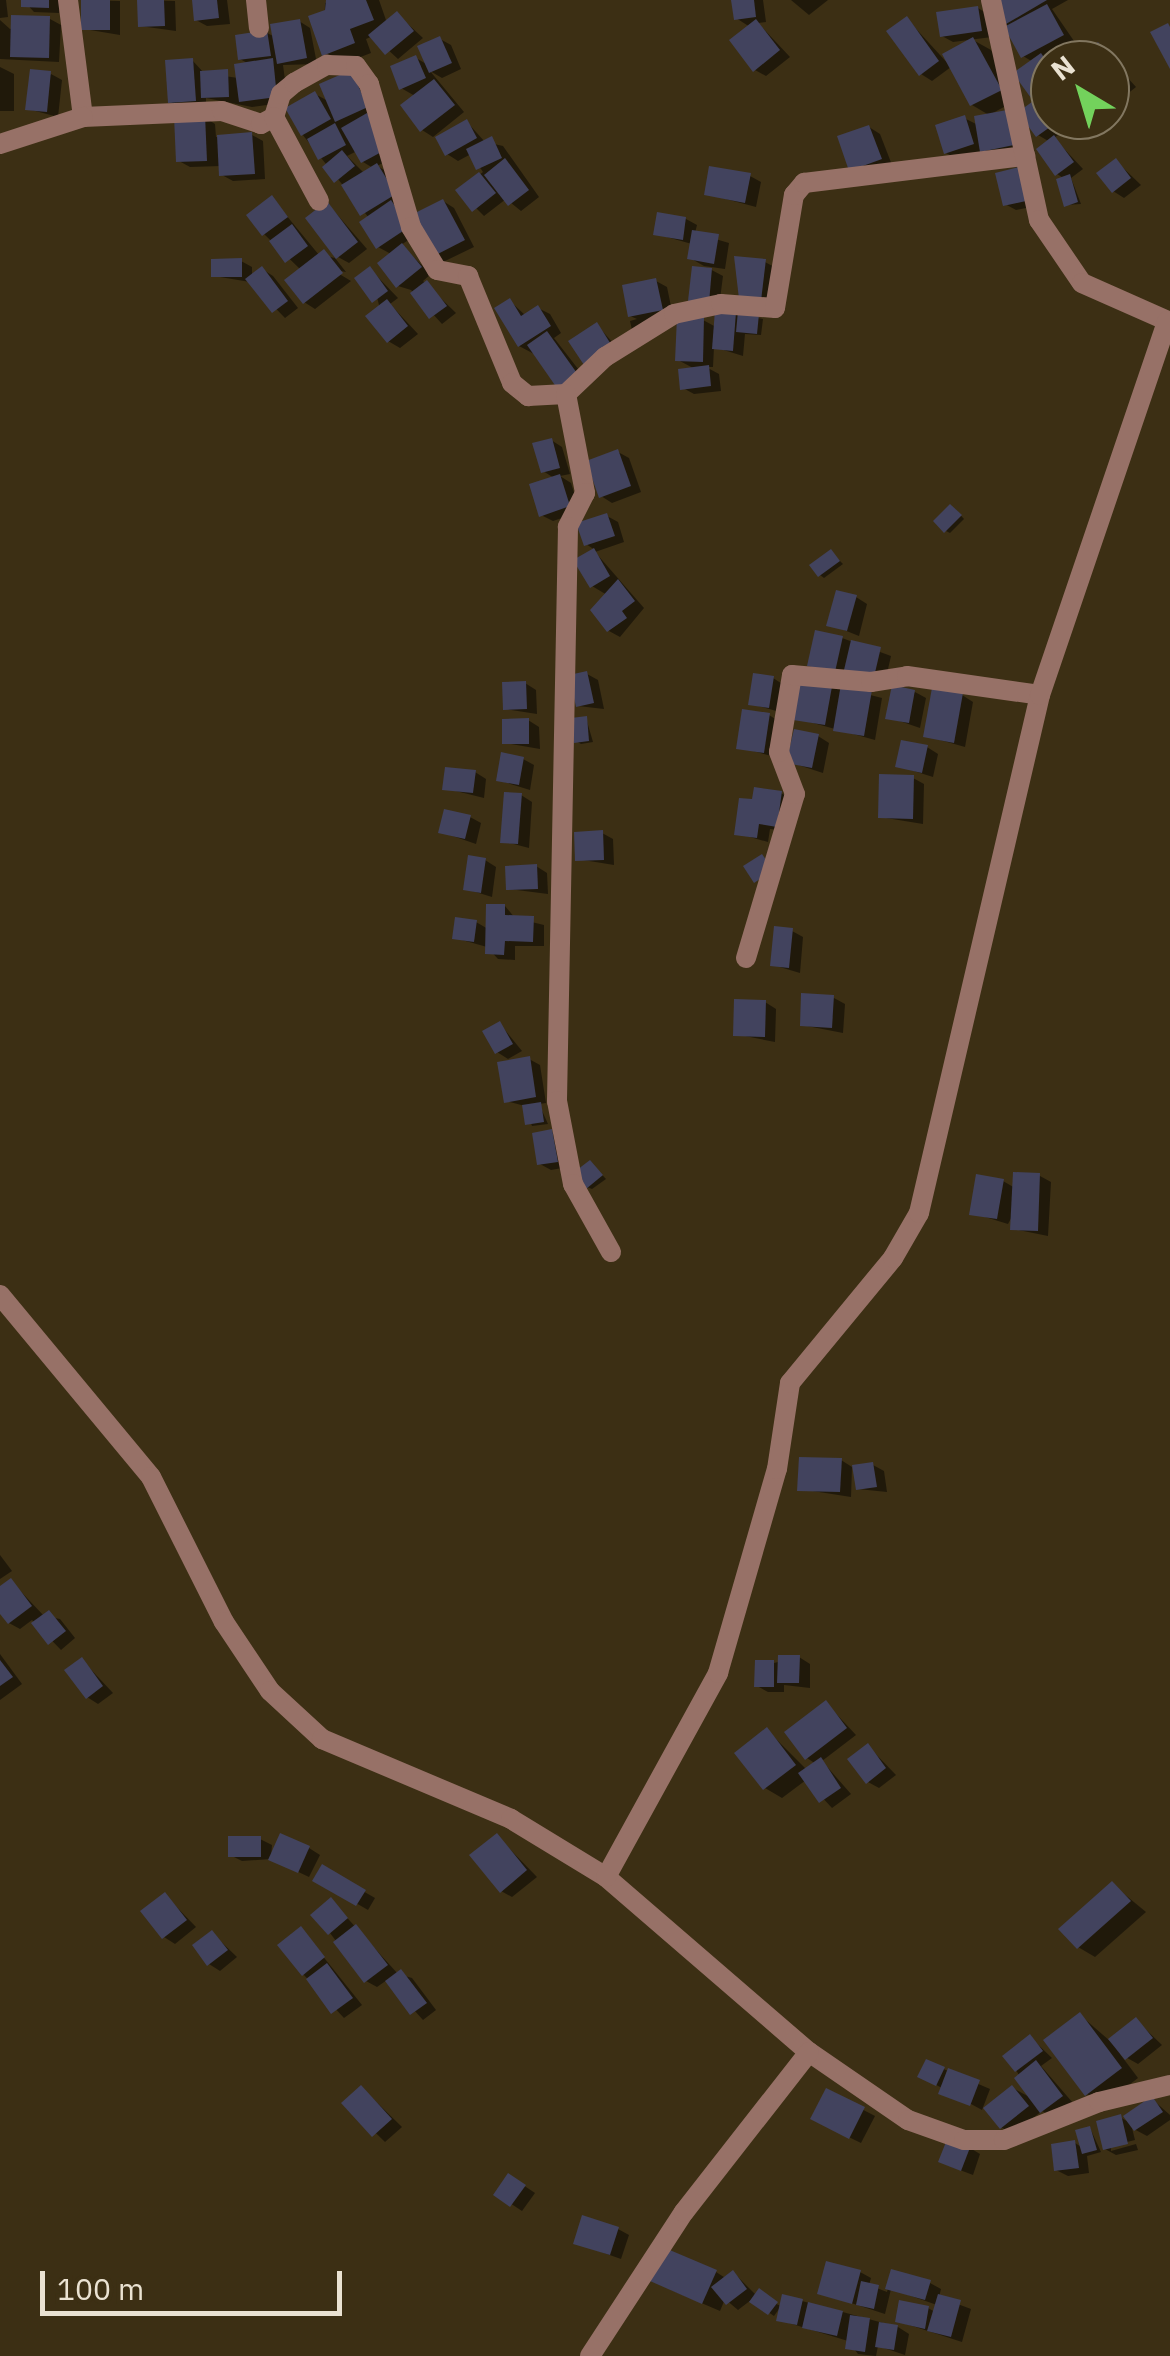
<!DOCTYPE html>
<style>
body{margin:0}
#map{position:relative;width:1170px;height:2356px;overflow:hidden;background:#3c2f14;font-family:"IBM Plex Sans",sans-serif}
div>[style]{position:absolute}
.shadow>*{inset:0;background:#0007}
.building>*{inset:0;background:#42435e}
.minor>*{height:20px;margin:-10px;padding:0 10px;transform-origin:10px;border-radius:10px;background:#977167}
span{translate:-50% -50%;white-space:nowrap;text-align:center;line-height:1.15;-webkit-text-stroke:10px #3c2f14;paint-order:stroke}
.north{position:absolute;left:1030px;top:40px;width:100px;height:100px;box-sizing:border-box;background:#3c2f14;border:2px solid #827760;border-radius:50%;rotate:322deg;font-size:28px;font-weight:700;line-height:40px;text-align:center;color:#eae2d2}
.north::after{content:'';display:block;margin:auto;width:35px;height:45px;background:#73d25c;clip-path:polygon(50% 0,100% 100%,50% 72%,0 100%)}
.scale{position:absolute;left:40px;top:2271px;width:302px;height:45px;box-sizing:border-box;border:5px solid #eae2d2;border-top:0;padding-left:12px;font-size:30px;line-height:35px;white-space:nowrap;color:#eae2d2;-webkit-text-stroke:8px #3c2f14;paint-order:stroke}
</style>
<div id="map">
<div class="shadow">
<i style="clip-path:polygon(0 0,6px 0,8px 17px,0 18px)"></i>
<i style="clip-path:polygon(23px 0,59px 0,59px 13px,34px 12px)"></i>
<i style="clip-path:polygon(84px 0,120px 1px,120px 35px,84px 29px)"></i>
<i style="clip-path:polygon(139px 0,175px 1px,176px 31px,140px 26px)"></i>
<i style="clip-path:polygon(194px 0,227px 0,230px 24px,207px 26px,196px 20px)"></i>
<i style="clip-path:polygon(333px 0,379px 0,387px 23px,397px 14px,423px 38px,398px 59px,373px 36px,366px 39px,371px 53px,342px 64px,324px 54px,325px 3px)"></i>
<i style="clip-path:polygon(734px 0,763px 0,766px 22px,758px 23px,790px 57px,766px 76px,755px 70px,750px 27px,736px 18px)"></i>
<i style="clip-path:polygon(791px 0,828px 0,809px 15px)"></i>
<i style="clip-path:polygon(1002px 0,1068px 0,1052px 9px,1074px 41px,1043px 57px,1050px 61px,1050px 120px,1076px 122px,1054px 138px,1083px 169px,1071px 178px,1081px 204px,1066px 205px,1065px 179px,1057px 174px,1050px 142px,1038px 135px,1033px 62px,1023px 56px,996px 4px)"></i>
<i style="clip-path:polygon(978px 8px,989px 15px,992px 37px,953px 42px,942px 36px)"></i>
<i style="clip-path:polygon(50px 19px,61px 25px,59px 62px,0 59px,0 20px,10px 29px)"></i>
<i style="clip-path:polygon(907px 19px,951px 67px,932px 81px,921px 74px)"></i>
<i style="clip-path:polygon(299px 21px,310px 28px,317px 64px,283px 65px,288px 102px,252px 107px,206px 98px,206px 106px,182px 108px,171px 102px,192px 60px,204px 73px,238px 78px,249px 64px,240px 59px,267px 33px,275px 37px)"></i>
<i style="clip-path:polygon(440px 39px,451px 45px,461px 69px,442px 78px,430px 71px,464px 112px,433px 137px,422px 130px,415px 96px,401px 88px,416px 58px,428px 65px)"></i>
<i style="clip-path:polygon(973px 40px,991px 50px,1017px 100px,989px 115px,972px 105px)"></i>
<i style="clip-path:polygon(1098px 45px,1136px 87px,1116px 103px,1110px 99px,1110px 60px,1079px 60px)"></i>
<i style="clip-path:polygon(0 67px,14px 74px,14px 111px,0 111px)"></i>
<i style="clip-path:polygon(evenodd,351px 72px,396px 156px,377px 166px,388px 172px,409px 219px,443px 201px,454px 208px,474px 247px,443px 262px,420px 232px,401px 245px,431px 274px,423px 281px,456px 313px,442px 324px,411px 290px,398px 286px,391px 254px,378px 247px,369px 218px,302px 134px,315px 94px,330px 102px,351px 72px,357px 151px,363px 162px,373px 168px,364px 173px,347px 156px,357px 151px)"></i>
<i style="clip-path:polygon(51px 74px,62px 80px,58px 117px,28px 109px)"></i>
<i style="clip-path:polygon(204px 117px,215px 124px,216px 137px,252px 135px,263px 141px,265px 179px,233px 181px,222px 175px,221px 166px,190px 167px,179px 161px)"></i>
<i style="clip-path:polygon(964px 118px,978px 125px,1024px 151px,957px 159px,946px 153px)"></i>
<i style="clip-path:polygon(467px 122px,485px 142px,503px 146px,539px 197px,521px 211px,506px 199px,484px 216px,459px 191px,483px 172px,471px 154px,458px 161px,447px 154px)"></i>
<i style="clip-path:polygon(869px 127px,880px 134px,892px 165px,862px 176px)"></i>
<i style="clip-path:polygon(1116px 161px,1141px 185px,1124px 198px,1113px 191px)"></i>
<i style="clip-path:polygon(998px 175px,1036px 206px,1016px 210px,1005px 204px)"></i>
<i style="clip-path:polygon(750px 176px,761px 182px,756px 207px,707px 194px)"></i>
<i style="clip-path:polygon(272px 198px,319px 255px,335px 258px,346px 272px,331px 269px,351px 281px,315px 309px,304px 302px,301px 270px,264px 234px)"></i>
<i style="clip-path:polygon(328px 204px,367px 249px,349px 263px,338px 257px)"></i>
<i style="clip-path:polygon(686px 219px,697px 225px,695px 233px,729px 243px,725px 269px,704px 266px,723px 276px,719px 307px,701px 306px,711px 270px,690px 258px,692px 244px,656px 234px)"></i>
<i style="clip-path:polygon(241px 261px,252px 267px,252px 277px,262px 269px,273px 276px,298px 308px,285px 318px,250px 282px,214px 276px)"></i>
<i style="clip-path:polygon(765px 262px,776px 268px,772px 306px,752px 304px)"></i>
<i style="clip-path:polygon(370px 269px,398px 298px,390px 304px,418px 334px,400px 348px,388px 341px)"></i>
<i style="clip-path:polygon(656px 281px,667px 287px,673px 316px,632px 330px,630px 321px,637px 319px,630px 316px)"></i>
<i style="clip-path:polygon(510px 301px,526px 316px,538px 308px,550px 314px,561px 333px,554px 338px,589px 383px,519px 346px)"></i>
<i style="clip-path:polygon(736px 314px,763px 319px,761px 335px,745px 334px,743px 356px,714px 347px,713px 367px,706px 367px,719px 374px,721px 391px,694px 394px,683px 388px,695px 369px,678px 360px,703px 320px,716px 327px)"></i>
<i style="clip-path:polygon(597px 325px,622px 353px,586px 364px)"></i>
<i style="clip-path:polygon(551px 440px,562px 447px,570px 474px,560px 476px,571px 483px,580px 512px,553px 521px,541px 515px,554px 478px,543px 471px)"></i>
<i style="clip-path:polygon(618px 452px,629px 458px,641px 492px,612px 503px,601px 496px)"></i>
<i style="clip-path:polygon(955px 509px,964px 519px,950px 533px,946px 531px)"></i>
<i style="clip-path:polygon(607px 516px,618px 522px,624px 542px,595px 552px,644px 608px,620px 637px,609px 631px,607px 595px,592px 586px,577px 561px,595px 550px,586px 544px)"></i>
<i style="clip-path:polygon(831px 552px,843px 564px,824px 578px,820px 575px)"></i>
<i style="clip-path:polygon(856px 597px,867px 604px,859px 636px,829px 624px)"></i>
<i style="clip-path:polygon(842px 638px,891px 656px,885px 682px,820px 671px)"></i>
<i style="clip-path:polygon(587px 674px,598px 680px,604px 709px,578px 706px)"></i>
<i style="clip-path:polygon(773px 678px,784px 685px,780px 712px,751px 704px)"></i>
<i style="clip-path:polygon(803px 678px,882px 698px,875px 740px,795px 718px)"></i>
<i style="clip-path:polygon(525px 683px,536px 690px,537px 714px,505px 709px)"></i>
<i style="clip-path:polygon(915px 692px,926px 698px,920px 728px,888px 717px)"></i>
<i style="clip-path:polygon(962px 695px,973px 702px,965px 747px,926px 736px)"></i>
<i style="clip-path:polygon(769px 715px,780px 722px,775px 757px,739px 747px)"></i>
<i style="clip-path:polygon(586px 718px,593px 742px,581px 744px,576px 741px)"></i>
<i style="clip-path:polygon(528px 720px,539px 727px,540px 749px,505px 743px)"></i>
<i style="clip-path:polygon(818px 736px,829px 743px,823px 773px,789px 762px)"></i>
<i style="clip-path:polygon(927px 747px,938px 754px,933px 777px,898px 766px)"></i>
<i style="clip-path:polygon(523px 759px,534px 765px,530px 790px,498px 780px)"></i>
<i style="clip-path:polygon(475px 772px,486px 779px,484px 798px,444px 788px)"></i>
<i style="clip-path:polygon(913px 778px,924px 784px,923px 824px,880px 817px)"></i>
<i style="clip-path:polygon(781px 793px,792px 800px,788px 831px,770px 829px,768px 842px,736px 833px,754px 802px)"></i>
<i style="clip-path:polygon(521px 795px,532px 802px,529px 848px,502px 841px)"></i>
<i style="clip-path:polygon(470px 817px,481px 823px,476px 844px,441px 832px)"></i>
<i style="clip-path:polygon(602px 833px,613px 839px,614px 865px,577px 859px)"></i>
<i style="clip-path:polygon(485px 860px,496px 867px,492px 897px,466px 889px)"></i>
<i style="clip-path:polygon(536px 866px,547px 873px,548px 894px,509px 889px)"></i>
<i style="clip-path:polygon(505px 906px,515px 918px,544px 925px,544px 946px,515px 946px,515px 960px,498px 959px,487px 947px,455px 938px,476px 922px,488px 929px)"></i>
<i style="clip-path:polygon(792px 931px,803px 937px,800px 973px,773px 965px)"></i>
<i style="clip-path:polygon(834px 998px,845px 1004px,843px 1033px,802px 1025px)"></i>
<i style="clip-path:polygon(765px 1002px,776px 1009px,775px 1042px,735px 1034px)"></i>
<i style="clip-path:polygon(500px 1024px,522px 1051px,508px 1059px,497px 1052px)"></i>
<i style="clip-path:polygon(529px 1059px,540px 1065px,546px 1103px,539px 1104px,548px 1124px,532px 1126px,525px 1106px,506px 1101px)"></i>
<i style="clip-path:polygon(551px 1132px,563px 1138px,568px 1167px,551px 1170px,540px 1164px)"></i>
<i style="clip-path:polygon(591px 1163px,606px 1179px,592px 1189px,587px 1187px)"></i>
<i style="clip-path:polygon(1040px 1176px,1051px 1182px,1048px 1236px,1013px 1229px,1014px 1213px,1008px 1224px,972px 1213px,1003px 1181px,1015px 1188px)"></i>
<i style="clip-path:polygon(841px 1460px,852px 1467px,851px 1497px,800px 1489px)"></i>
<i style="clip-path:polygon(873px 1465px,884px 1471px,887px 1492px,858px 1489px)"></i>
<i style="clip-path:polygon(0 1555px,12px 1571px,0 1579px)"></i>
<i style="clip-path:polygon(11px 1581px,44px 1616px,60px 1619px,75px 1638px,61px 1650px,32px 1620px,20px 1629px,9px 1623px,0 1610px,0 1589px)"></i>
<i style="clip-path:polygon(0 1654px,22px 1684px,0 1700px)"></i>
<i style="clip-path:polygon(799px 1657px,810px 1664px,810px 1688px,784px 1685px,784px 1692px,768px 1692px,757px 1686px,774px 1663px)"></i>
<i style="clip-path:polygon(82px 1660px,113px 1693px,98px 1704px,87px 1697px)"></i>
<i style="clip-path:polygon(826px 1703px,856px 1735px,822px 1761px,851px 1794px,832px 1808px,806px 1780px,782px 1798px,765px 1788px,767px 1730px,807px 1770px,816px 1764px,807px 1758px)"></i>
<i style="clip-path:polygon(868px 1746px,896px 1775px,879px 1788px,868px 1782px)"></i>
<i style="clip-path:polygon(497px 1836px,537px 1877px,512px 1897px,501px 1891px)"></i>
<i style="clip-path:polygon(260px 1839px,272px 1845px,271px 1858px,309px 1848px,320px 1855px,309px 1877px,271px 1859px,242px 1861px,230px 1855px)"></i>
<i style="clip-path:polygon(323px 1868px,375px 1898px,368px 1910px,316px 1880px)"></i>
<i style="clip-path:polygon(1112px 1884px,1146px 1912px,1095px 1957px,1078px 1947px)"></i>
<i style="clip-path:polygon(165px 1895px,196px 1927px,175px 1944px,164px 1937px)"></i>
<i style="clip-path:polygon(331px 1900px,398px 1974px,412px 1978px,436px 2010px,423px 2020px,387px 1980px,377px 1987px,366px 1981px,330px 1933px)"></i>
<i style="clip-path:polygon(301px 1929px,362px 2005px,344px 2018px,303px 1974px)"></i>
<i style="clip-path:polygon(212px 1933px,237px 1957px,220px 1971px,209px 1964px)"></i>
<i style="clip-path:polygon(1080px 2015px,1110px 2041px,1136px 2020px,1162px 2045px,1138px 2064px,1120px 2054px,1138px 2078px,1104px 2104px,1087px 2094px)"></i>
<i style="clip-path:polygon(1030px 2037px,1052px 2058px,1041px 2066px,1073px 2103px,1053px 2117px,1042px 2111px,1012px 2134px,1001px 2127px,1013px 2088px,1033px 2099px,1016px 2070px)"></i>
<i style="clip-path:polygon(927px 2062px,990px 2089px,982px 2110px,920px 2076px)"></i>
<i style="clip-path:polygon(362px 2088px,402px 2127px,385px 2142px,345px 2103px)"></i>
<i style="clip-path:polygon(827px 2091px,875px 2116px,861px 2143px,824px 2125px)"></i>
<i style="clip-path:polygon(1170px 2095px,1170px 2120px,1147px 2136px,1132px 2128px,1135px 2140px,1111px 2146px,1111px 2151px,1136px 2144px,1138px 2150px,1116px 2155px,1105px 2149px,1120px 2117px,1130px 2123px,1152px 2099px,1170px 2115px)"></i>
<i style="clip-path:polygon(1090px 2128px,1101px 2152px,1087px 2156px,1089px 2173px,1068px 2176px,1056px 2170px,1075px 2143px,1083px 2148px)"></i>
<i style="clip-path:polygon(970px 2148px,980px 2154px,973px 2175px,952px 2167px)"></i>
<i style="clip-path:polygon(520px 2183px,535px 2193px,522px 2211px,496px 2194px)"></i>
<i style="clip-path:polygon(618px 2229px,629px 2235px,621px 2259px,576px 2243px)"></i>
<i style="clip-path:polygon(716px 2272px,727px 2279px,734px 2273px,757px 2296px,781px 2306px,774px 2316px,751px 2300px,738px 2310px,725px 2299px,720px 2311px,671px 2290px)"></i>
<i style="clip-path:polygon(860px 2272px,871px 2278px,869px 2285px,887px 2292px,892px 2272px,930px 2283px,941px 2289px,939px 2297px,971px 2309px,962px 2342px,897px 2321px,928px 2308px,935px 2312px,937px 2305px,891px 2289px,885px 2314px,820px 2293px)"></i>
<i style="clip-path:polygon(802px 2301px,898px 2327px,909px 2334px,905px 2355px,878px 2346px,876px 2356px,858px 2354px,848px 2341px,779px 2320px)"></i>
</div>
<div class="building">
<i style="clip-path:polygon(21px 0,49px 0,49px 8px,21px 7px)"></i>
<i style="clip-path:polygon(81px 0,110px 0,110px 30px,81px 30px)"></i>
<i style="clip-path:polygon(137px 0,164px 0,165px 26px,138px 27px)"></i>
<i style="clip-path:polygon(192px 0,217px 0,219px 18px,194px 21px)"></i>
<i style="clip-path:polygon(326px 0,366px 0,374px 20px,350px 29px,355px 43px,322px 56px,308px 16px,325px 10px)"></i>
<i style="clip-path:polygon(731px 0,754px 0,756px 17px,734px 20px)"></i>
<i style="clip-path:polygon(997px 0,1047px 0,1006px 24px)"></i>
<i style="clip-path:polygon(1047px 4px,1064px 35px,1021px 58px,1004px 27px)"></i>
<i style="clip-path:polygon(978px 6px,982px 31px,940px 37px,936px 12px)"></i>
<i style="clip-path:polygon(397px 11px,414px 31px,385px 55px,368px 35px)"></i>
<i style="clip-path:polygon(11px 15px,50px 16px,49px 58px,10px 57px)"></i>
<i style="clip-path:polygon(907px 16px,939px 61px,919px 76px,886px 31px)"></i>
<i style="clip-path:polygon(300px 19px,307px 58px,277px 64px,270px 24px)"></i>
<i style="clip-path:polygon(756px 19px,780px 50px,753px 72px,729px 40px)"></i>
<i style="clip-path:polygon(1168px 23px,1170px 27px,1170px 69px,1150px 32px)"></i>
<i style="clip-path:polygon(267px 30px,271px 56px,238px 60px,235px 35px)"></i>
<i style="clip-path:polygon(440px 36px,452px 63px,429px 73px,417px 46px)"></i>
<i style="clip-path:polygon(973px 37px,1002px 90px,970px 106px,942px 54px)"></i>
<i style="clip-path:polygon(1098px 42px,1127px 80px,1110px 93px,1110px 60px,1075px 60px)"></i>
<i style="clip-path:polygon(1041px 53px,1050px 66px,1050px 84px,1031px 98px,1013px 73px)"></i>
<i style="clip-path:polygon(416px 55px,426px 78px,399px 90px,390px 66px)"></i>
<i style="clip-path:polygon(193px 58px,196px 101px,168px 103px,165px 60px)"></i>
<i style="clip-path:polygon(273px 58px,277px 97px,239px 102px,234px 64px)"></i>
<i style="clip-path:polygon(30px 69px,51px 71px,47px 112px,25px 110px)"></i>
<i style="clip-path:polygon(228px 69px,229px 97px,201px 98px,200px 71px)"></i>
<i style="clip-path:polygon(351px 70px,368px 107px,335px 122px,319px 84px)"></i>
<i style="clip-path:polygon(434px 79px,455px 105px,420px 132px,400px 105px)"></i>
<i style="clip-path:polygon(1050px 89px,1050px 120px,1060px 120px,1036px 137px,1018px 112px)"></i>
<i style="clip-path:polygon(315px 91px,331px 119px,301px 136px,285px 108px)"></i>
<i style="clip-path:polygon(1007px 110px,1014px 145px,980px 152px,974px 116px)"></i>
<i style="clip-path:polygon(367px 113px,387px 149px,361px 163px,341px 128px)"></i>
<i style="clip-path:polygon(205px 115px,207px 161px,176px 162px,174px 116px)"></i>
<i style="clip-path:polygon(965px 115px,974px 144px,944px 154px,935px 125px)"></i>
<i style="clip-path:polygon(467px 119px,477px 138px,445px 156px,435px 137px)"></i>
<i style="clip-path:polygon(335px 123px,346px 145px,318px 160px,307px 139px)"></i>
<i style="clip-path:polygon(869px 125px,882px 159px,849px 171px,837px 136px)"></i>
<i style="clip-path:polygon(252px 132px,255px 174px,219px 176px,217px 135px)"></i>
<i style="clip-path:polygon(1054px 135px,1074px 162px,1055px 176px,1036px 149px)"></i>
<i style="clip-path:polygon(492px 136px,502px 158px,476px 170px,466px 149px)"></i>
<i style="clip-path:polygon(342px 150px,355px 166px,334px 183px,322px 167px)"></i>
<i style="clip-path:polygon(505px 158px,529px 190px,508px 206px,484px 175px)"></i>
<i style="clip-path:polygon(1116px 158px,1131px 178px,1112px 193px,1096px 173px)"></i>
<i style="clip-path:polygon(377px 163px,396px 194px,360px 216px,341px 185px)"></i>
<i style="clip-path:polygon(709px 166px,751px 173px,745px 203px,704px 195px)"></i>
<i style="clip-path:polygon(1019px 167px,1026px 201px,1003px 206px,995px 173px)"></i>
<i style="clip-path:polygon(479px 172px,496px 193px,472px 212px,455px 190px)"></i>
<i style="clip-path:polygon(1070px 174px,1078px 202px,1064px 207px,1056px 179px)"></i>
<i style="clip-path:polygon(272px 195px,288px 217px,262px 236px,246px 215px)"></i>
<i style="clip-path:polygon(443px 199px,465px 240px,430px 258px,409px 216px)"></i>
<i style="clip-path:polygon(391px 200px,409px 227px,376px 249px,359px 222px)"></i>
<i style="clip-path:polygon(327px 201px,358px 242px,336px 259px,305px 218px)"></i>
<i style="clip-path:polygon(657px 212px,686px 217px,683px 240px,653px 235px)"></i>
<i style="clip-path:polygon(292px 224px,308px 246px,285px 263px,269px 241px)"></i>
<i style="clip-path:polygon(692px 230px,719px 234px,714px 264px,687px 259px)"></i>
<i style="clip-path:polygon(402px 243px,422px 267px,396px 288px,377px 263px)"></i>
<i style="clip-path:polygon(324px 249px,343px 273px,303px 304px,284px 280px)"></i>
<i style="clip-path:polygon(734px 256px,766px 259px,761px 301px,739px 299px)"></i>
<i style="clip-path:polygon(242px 258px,242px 277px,211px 277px,211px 259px)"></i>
<i style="clip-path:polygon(262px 266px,288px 301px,272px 313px,245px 279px)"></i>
<i style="clip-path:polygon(370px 266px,388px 291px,372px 303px,354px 278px)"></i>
<i style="clip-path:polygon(692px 266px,712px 268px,709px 303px,688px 301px)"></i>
<i style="clip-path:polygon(656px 278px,663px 310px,628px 317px,622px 285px)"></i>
<i style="clip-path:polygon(427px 280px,447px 306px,429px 319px,410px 293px)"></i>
<i style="clip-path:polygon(510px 298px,521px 316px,538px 305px,551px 326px,518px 347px,494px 308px)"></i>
<i style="clip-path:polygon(387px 299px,408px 326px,387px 343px,365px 316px)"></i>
<i style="clip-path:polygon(715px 310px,736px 312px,733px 351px,712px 349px)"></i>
<i style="clip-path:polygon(738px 311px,759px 314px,757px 334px,736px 332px)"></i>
<i style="clip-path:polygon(677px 317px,704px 317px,703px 362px,675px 361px)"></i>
<i style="clip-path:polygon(597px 322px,612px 346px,584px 365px,568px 341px)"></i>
<i style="clip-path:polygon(547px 331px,579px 376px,559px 391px,527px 345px)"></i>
<i style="clip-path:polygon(709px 365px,711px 386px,680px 390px,678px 369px)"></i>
<i style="clip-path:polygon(552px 438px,560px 468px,541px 473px,532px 443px)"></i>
<i style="clip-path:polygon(618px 449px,631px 486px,599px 498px,586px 461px)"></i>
<i style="clip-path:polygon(560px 474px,570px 506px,539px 517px,529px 484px)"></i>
<i style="clip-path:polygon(950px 504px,962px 515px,944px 533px,933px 521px)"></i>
<i style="clip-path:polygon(607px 513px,615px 536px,584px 546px,576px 523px)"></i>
<i style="clip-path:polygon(594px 548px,610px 576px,590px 588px,573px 560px)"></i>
<i style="clip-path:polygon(831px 549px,840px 561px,818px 577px,809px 565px)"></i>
<i style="clip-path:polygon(618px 579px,635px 601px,622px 611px,627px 618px,607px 632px,590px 610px)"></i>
<i style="clip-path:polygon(836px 590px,857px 595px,847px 631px,826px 626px)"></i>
<i style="clip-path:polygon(815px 630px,843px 636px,835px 672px,807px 666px)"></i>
<i style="clip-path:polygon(851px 640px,881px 647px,874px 677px,844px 670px)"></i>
<i style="clip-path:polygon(587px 671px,594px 703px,576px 707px,569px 675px)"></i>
<i style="clip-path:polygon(753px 673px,774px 676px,769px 708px,748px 705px)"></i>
<i style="clip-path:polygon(801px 675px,833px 681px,825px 725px,793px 720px)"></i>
<i style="clip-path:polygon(526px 681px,527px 709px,503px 710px,502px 682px)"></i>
<i style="clip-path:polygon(841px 684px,872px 690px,864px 736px,833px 731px)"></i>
<i style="clip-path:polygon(892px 685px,915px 690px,909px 723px,885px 719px)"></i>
<i style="clip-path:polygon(932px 688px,963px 693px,954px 743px,923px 737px)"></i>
<i style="clip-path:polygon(742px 709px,770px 713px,764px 753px,736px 749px)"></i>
<i style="clip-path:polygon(587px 716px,589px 741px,574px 743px,571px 718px)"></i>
<i style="clip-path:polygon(529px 718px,529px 744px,502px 744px,502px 719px)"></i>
<i style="clip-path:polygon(794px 729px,819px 734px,812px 768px,786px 763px)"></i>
<i style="clip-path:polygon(901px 740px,928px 745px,922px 773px,895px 767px)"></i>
<i style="clip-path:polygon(501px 752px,524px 757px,519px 785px,496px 781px)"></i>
<i style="clip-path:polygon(445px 767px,476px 770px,473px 793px,442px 790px)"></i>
<i style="clip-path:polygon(879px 774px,914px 775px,913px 819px,878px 818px)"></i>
<i style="clip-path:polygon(754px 787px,782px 791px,777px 827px,759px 824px,757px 838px,734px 835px,739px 798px,752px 799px)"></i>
<i style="clip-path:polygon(504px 792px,522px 793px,518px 844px,500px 843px)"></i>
<i style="clip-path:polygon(444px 809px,471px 815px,465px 839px,438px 833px)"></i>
<i style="clip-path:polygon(603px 830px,604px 860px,575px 861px,574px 832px)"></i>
<i style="clip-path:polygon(762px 854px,773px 870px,754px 883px,743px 866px)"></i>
<i style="clip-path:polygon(468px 855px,486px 858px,481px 893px,463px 890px)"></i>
<i style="clip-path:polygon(537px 864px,538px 889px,506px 890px,505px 866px)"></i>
<i style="clip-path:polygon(486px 904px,505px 904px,505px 915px,534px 916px,533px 942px,505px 941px,504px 955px,485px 954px)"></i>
<i style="clip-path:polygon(455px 917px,477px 920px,474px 942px,452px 939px)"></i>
<i style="clip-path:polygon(774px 926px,793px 928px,789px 968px,770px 966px)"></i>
<i style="clip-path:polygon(801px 993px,834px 995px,832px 1028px,800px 1026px)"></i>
<i style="clip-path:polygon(734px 999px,766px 1000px,765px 1037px,733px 1036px)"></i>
<i style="clip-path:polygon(500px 1021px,513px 1044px,495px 1054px,482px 1031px)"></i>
<i style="clip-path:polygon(530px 1056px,536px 1097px,504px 1103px,497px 1062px)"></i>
<i style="clip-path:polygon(541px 1102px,544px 1122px,525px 1125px,522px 1105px)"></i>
<i style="clip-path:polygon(552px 1129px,558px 1162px,537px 1165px,532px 1133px)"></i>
<i style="clip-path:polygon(590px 1160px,603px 1175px,586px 1189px,573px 1173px)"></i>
<i style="clip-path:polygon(1013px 1172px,1040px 1173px,1038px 1231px,1010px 1230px)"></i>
<i style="clip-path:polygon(976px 1174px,1004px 1179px,997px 1219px,969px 1215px)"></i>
<i style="clip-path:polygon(799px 1457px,842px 1458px,840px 1492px,797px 1491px)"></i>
<i style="clip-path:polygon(873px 1462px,877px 1487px,856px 1490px,852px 1465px)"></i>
<i style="clip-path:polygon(11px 1578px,32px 1606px,8px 1624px,0 1614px,0 1586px)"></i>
<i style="clip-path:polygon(49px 1610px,66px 1631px,48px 1645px,31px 1623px)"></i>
<i style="clip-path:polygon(778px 1655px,800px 1655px,799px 1683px,777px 1683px)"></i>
<i style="clip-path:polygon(82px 1657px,103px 1686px,86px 1699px,64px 1670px)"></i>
<i style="clip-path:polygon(0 1660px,13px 1677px,0 1686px)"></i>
<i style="clip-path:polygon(755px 1660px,774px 1660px,774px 1687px,754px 1687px)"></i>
<i style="clip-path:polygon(826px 1700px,847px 1728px,805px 1760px,784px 1732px)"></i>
<i style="clip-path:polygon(767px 1727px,796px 1765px,763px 1790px,734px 1753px)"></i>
<i style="clip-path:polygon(868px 1743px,886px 1768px,866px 1784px,847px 1759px)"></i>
<i style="clip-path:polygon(821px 1757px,841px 1788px,819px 1803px,798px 1773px)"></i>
<i style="clip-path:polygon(280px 1833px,310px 1846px,298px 1873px,268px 1860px)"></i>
<i style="clip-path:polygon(497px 1833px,527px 1870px,500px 1893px,469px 1855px)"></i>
<i style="clip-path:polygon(228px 1836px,261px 1836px,261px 1857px,228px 1857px)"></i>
<i style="clip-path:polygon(322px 1864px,366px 1890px,356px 1906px,312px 1881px)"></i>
<i style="clip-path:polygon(1112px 1881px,1131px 1901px,1077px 1949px,1058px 1929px)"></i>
<i style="clip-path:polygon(165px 1892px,187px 1920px,162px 1939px,140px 1911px)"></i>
<i style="clip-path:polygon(331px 1897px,348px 1918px,328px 1935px,310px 1915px)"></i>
<i style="clip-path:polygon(356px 1924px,388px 1965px,364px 1983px,333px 1942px)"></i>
<i style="clip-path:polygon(301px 1926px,325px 1957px,302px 1976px,277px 1945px)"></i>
<i style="clip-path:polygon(212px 1930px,228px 1950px,207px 1966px,192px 1945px)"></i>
<i style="clip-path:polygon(327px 1963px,353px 1998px,331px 2014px,306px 1979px)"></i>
<i style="clip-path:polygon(401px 1969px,427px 2003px,410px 2015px,385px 1981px)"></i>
<i style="clip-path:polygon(1080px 2012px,1122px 2068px,1085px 2096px,1043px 2040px)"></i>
<i style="clip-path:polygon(1136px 2017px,1153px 2038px,1125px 2060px,1108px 2039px)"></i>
<i style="clip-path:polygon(1030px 2034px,1043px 2051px,1015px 2072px,1002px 2056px)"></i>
<i style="clip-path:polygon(926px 2059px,945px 2067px,936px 2086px,917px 2077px)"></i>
<i style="clip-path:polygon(1036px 2060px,1063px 2096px,1040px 2113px,1014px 2078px)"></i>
<i style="clip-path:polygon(948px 2068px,980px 2080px,970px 2106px,938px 2094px)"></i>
<i style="clip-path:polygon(361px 2085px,392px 2119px,372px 2137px,341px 2103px)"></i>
<i style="clip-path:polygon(1012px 2085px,1029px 2106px,1000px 2129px,983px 2108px)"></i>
<i style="clip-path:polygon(826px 2088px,865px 2107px,849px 2139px,810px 2119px)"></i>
<i style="clip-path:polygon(1152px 2096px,1163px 2112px,1134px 2131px,1123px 2116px)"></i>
<i style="clip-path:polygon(1121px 2114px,1128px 2144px,1103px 2150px,1096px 2121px)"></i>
<i style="clip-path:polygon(1090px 2126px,1097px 2150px,1082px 2154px,1075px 2130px)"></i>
<i style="clip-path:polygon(948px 2137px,971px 2145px,961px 2171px,938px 2162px)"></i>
<i style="clip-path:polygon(1075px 2140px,1079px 2168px,1054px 2171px,1051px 2144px)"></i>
<i style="clip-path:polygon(508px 2173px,526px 2185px,510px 2207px,493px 2195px)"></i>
<i style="clip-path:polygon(582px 2215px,619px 2227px,610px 2255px,573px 2244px)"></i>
<i style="clip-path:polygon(665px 2248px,717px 2270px,702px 2304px,650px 2281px)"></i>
<i style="clip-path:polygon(826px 2261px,861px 2270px,852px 2304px,817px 2294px)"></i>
<i style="clip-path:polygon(891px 2269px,931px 2280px,925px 2300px,885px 2289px)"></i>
<i style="clip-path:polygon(733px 2270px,747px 2289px,726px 2305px,711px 2287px)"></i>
<i style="clip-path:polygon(861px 2281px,879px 2285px,874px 2309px,856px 2305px)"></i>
<i style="clip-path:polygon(759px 2288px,778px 2302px,768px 2315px,749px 2302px)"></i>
<i style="clip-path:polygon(782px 2294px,803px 2299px,797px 2325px,776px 2321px)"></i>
<i style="clip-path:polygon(938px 2294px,961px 2300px,951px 2337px,927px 2331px)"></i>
<i style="clip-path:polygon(899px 2300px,929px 2306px,925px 2329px,895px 2322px)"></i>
<i style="clip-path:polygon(808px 2302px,843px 2311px,837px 2336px,802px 2328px)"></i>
<i style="clip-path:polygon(850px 2315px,870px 2318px,865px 2352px,845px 2349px)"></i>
<i style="clip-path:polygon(879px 2322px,898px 2325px,894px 2350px,875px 2347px)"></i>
</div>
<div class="minor">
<i style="left:68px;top:0;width:118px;rotate:82.7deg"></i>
<i style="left:83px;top:117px;width:139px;rotate:-2.5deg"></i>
<i style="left:222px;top:111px;width:41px;rotate:18.4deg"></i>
<i style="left:261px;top:124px;width:15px;rotate:-28deg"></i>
<i style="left:274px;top:117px;width:24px;rotate:-73deg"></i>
<i style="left:281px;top:94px;width:17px;rotate:-40deg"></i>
<i style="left:294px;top:83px;width:38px;rotate:-29deg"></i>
<i style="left:327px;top:65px;width:29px;rotate:2deg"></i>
<i style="left:356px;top:66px;width:22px;rotate:54deg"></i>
<i style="left:369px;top:84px;width:149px;rotate:73.6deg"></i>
<i style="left:411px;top:227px;width:50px;rotate:58.8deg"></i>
<i style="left:437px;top:270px;width:32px;rotate:11deg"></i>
<i style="left:468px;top:276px;width:116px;rotate:67.6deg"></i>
<i style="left:512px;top:383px;width:21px;rotate:39deg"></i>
<i style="left:528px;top:396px;width:38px;rotate:-3deg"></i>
<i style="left:566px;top:394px;width:54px;rotate:-43.5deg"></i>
<i style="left:605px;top:357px;width:81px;rotate:-31.9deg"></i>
<i style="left:674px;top:314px;width:48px;rotate:-12deg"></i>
<i style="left:721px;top:304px;width:54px;rotate:4.2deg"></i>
<i style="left:775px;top:308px;width:115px;rotate:-80.5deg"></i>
<i style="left:794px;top:195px;width:16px;rotate:-50deg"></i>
<i style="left:804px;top:183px;width:223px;rotate:-7deg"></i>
<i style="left:256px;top:0;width:28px;rotate:84deg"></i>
<i style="left:991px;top:0;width:225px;rotate:77.7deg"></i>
<i style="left:1039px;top:220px;width:76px;rotate:55.7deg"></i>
<i style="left:1082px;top:283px;width:96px;rotate:23.9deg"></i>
<i style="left:274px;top:117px;width:95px;rotate:61.8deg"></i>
<i style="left:0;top:144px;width:87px;rotate:-18deg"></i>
<i style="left:566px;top:394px;width:101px;rotate:79.1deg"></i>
<i style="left:585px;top:493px;width:38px;rotate:117deg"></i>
<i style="left:568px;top:527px;width:574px;rotate:91.1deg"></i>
<i style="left:557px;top:1101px;width:85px;rotate:79.1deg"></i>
<i style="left:573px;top:1184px;width:78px;rotate:60.8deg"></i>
<i style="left:746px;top:958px;width:171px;rotate:-73.4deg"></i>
<i style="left:795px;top:794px;width:45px;rotate:-110.9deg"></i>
<i style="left:779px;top:752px;width:78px;rotate:-80.4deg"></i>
<i style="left:792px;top:675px;width:79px;rotate:5.1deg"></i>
<i style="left:871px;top:682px;width:36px;rotate:-9deg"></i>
<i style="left:907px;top:676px;width:134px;rotate:8.1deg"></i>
<i style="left:0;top:1295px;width:236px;rotate:50.3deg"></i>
<i style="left:151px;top:1477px;width:162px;rotate:63.3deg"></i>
<i style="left:224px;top:1622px;width:83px;rotate:56.3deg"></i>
<i style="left:270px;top:1691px;width:71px;rotate:42.7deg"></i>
<i style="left:322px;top:1739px;width:205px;rotate:22.9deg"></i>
<i style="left:511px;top:1819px;width:111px;rotate:31.4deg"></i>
<i style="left:606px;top:1877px;width:268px;rotate:40.8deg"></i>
<i style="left:809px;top:2052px;width:120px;rotate:34.5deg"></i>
<i style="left:908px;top:2120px;width:59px;rotate:19.7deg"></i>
<i style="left:964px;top:2140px;width:40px"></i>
<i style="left:1004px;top:2140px;width:102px;rotate:-21.8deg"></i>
<i style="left:1099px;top:2102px;width:73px;rotate:-13.5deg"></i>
<i style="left:606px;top:1877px;width:233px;rotate:-61.2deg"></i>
<i style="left:718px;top:1673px;width:212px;rotate:-73.9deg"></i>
<i style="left:777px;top:1469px;width:87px;rotate:-81.4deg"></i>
<i style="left:790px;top:1383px;width:162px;rotate:-50.5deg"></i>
<i style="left:893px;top:1258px;width:52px;rotate:-60deg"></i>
<i style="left:919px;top:1213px;width:532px;rotate:-76.85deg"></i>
<i style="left:1040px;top:695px;width:395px;rotate:-71.2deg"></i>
<i style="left:590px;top:2356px;width:172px;rotate:-56.9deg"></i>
<i style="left:684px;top:2212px;width:203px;rotate:-52deg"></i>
</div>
<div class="north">N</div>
<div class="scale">100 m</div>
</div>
